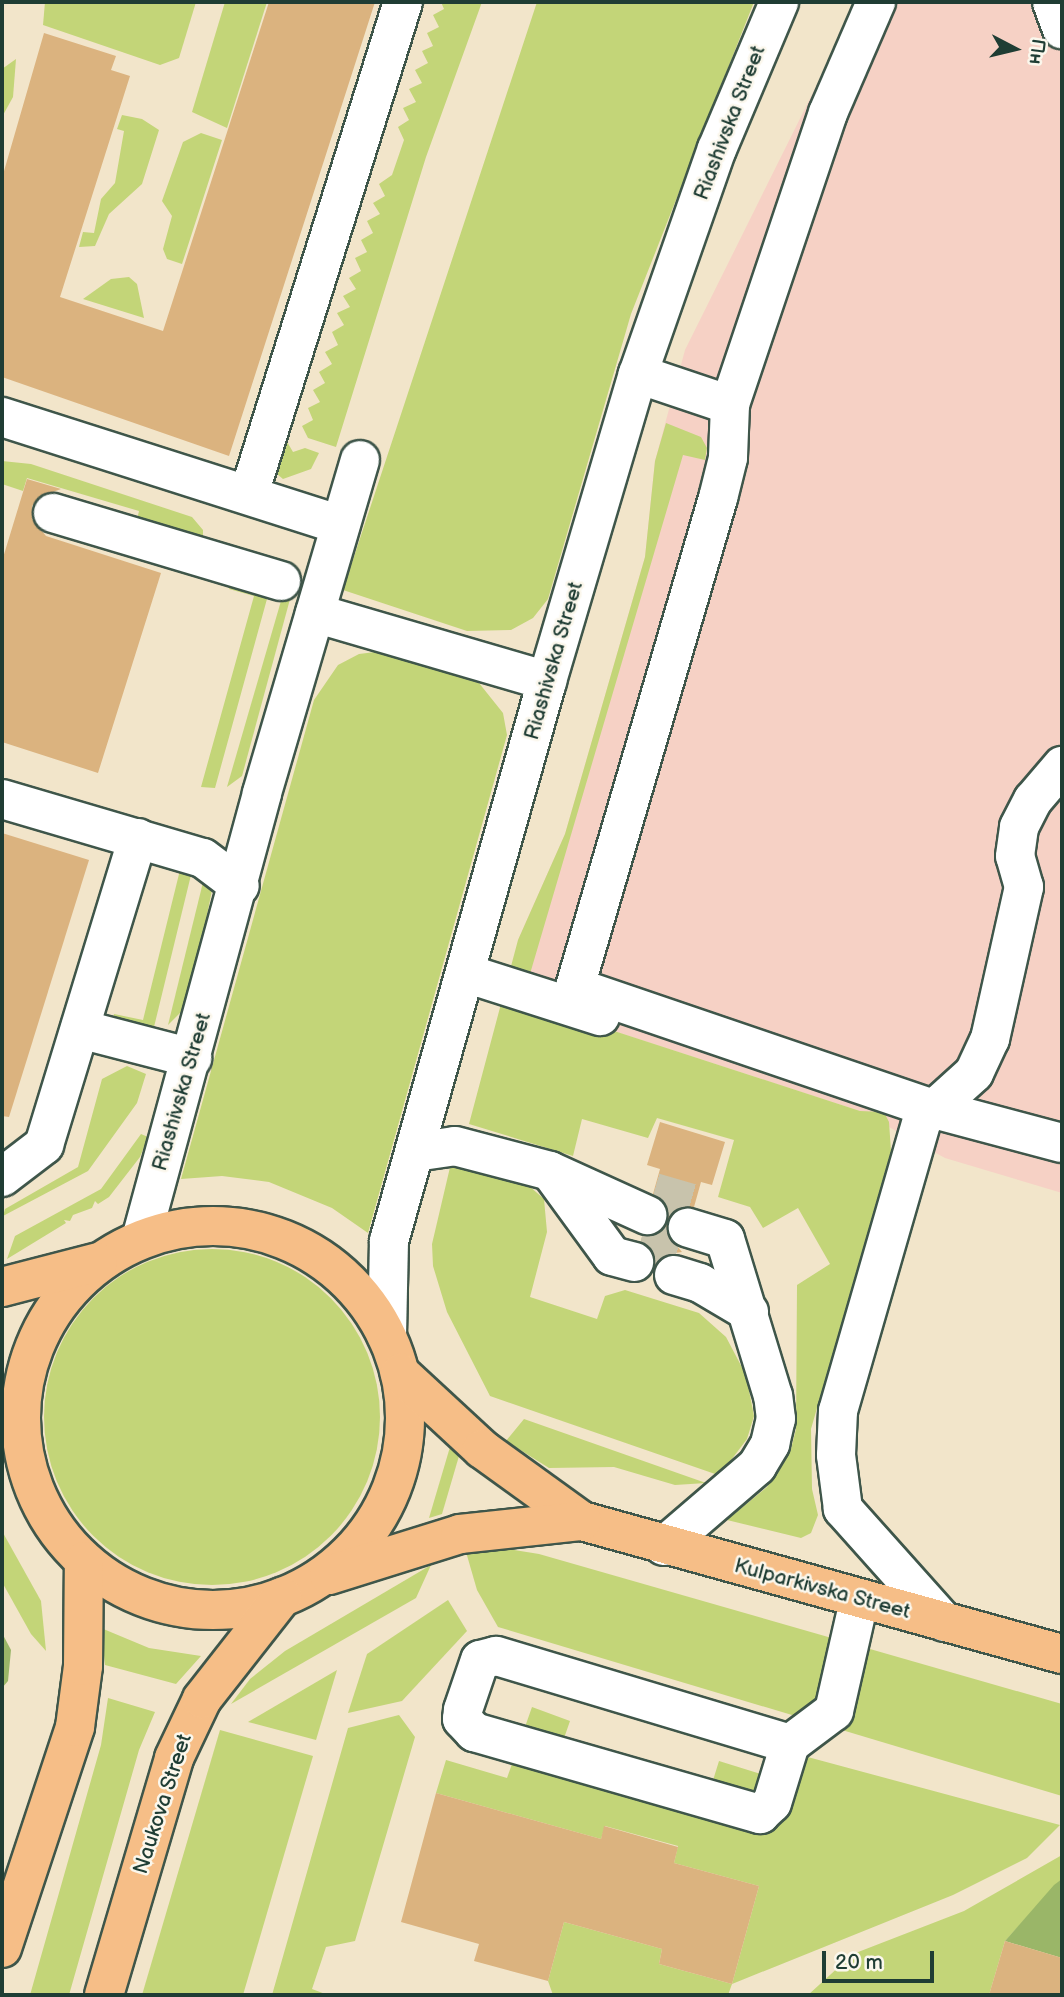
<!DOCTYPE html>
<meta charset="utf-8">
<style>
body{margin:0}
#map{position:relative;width:1064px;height:1997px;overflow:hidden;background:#f2e5ca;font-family:"Balsamiq Sans",sans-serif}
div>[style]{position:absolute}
.built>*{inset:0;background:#f6d1c5}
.green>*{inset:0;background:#c3d578}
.round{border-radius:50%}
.forest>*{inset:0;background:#9ab668}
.building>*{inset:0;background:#dbb37f}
.minor-tunnel>*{height:38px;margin-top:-19px;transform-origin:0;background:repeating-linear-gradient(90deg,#c8c3ac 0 38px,transparent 0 57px)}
.roads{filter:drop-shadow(2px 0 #3f564a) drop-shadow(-2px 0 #3f564a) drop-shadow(0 2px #3f564a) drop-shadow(0 -2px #3f564a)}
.minor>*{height:38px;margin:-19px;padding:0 19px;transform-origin:19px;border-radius:19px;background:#fff}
.major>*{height:38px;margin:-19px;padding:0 19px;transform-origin:19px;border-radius:19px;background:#f6be87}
.major>.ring{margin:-19px;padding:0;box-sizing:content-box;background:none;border:38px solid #f6be87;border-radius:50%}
span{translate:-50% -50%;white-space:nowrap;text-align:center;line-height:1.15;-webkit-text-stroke:5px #fbf7ec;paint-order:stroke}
.street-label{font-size:21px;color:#1f3d34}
.frame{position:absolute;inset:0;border:4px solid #1f3d34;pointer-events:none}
.north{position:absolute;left:980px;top:14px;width:70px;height:70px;-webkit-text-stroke:5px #fbf7ec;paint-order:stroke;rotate:97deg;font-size:19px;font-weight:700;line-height:28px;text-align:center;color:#1f3d34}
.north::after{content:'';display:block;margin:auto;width:24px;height:32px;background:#1f3d34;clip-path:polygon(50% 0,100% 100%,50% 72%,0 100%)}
.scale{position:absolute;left:822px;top:1951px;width:112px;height:32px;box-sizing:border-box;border:4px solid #1f3d34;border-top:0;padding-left:9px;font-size:21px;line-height:24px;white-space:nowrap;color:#1f3d34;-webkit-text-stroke:5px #fbf7ec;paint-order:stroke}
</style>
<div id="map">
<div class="built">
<i style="clip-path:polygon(858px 2px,1062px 2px,1062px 1193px,945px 1158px,860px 1111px,521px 1001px,518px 940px,565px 834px,645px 557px,655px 461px,685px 350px)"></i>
</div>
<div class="green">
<i style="clip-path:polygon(45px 2px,196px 2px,179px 58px,160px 65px,43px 25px)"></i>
<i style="clip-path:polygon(225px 2px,267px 2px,227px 128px,192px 112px)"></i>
<i style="clip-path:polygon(441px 2px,482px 2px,426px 157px,336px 447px,308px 438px,302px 426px,313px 420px,308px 408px,320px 402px,313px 390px,325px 383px,319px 372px,332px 364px,325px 352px,338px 345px,332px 332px,344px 325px,337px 313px,350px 307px,343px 296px,356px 289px,349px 278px,361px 271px,355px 258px,367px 252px,361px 240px,373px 233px,367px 221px,380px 214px,373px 203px,385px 196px,379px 184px,392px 175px,404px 140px,398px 127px,409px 120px,403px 108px,416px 102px,409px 89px,422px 83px,415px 70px,428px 63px,422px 51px,433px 46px,427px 33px,439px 27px,433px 15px,444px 9px)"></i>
<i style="clip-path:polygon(537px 2px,754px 2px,631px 314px,548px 599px,533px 618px,511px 630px,467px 631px,343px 590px)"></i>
<i style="clip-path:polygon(16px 59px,13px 97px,2px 117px,2px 69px)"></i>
<i style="clip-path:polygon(122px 115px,142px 119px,159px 130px,142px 184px,109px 214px,95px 246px,79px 247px,83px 232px,94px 233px,101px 199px,115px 183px,124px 131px,117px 129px)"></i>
<i style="clip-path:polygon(201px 133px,222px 140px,182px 264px,167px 259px,163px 249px,172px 216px,162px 201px,183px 142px)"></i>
<i style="clip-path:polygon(129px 277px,137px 284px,144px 318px,83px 299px,111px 279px)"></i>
<i style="clip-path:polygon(666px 423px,701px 437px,707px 448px,705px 460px,683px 455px,522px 1001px,860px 1111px,884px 1112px,889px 1122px,891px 1151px,811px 1429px,812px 1489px,818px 1515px,811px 1533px,801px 1538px,727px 1520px,767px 1487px,791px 1449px,796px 1429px,797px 1285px,830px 1264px,798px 1208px,763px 1228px,750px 1207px,718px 1197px,734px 1140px,657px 1118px,648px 1138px,582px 1119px,573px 1156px,469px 1124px,518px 940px,565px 834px,645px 557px,655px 461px)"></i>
<i style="clip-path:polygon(286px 440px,293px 452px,305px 448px,319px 453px,311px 469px,283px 479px,271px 469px)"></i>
<i style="clip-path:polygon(2px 461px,31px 464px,192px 517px,203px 530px,203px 545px,136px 524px,139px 511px,27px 478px,23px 491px,2px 484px)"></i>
<i style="clip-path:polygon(292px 563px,296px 577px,242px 776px,227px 787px)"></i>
<i style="clip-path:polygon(232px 577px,270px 588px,215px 788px,201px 787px,254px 596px,229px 589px)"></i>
<i style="clip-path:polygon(383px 651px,479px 683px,503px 713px,507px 735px,368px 1233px,332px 1208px,269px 1182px,222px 1176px,181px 1179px,314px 700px,338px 665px,359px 654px)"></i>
<i style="clip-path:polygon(187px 865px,191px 875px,154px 1027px,113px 1018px,114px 1014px,143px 1020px,180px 870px)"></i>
<i style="clip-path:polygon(206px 870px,214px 880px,204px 930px,183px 1010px,168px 1025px)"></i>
<i style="clip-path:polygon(127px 1066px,146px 1074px,137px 1103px,88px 1171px,3px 1216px,5px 1209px,78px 1167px,102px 1079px)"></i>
<i style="clip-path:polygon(141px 1134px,148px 1137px,140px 1157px,109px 1197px,98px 1204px,95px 1201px,92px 1208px,73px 1215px,70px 1221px,64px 1220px,66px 1223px,7px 1259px,15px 1236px,101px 1189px)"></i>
<i style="clip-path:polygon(451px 1163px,528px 1185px,544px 1199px,547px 1232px,530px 1297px,597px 1319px,605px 1296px,625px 1290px,699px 1313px,726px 1337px,746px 1375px,754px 1416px,747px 1439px,725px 1468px,718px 1475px,490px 1396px,447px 1312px,433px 1266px,432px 1244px)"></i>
<i class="round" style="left:44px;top:1249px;width:336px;height:336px"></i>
<i style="clip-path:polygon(524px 1419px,706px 1483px,675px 1485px,614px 1467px,549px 1468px,506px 1441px)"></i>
<i style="clip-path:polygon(450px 1447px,459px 1456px,442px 1514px,429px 1518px)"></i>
<i style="clip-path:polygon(2px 1531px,41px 1601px,46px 1651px,31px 1634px,2px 1582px)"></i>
<i style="clip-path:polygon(501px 1548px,539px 1554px,1062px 1704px,1062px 1796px,498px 1627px,477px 1590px,466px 1552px)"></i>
<i style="clip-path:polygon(431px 1565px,416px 1598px,231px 1704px,250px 1679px,285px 1651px)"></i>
<i style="clip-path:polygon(448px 1600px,467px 1631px,402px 1701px,348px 1713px,367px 1654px)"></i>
<i style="clip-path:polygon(101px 1628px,149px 1648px,201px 1656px,176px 1684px,105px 1665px)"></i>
<i style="clip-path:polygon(337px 1670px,316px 1740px,248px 1722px)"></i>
<i style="clip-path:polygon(108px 1698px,155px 1712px,139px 1750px,69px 1995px,30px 1995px,101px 1745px)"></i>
<i style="clip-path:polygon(532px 1707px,570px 1721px,562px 1744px,710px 1790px,719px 1761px,770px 1777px,778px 1749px,1060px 1825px,1027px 1858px,953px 1895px,732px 1984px,728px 1995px,553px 1995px,548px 1981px,564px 1922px,662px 1949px,659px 1964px,732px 1984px,759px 1886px,674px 1863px,678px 1846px,605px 1826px,601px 1839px,436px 1793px,446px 1760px,507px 1778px)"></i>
<i style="clip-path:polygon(399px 1715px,415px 1737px,355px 1941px,326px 1947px,312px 1989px,328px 1995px,272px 1995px,348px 1728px)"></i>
<i style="clip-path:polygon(220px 1730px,313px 1756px,243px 1995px,142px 1995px)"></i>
<i style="clip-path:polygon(1062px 1855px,1062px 1879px,1005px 1941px,989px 1995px,808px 1995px,853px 1954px,964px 1911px)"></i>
</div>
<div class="forest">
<i style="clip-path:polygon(2px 1633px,11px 1650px,8px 1681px,2px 1688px)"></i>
<i style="clip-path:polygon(1062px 1879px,1062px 1958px,1005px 1941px,1054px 1885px)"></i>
</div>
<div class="building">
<i style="clip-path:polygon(269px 2px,375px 2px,229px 456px,2px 377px,2px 178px,44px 33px,116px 56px,111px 70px,130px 76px,60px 297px,163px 331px)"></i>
<i style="clip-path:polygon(27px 479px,61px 489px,39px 497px,32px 506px,32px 519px,46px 536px,161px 573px,98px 773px,2px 742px,2px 561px)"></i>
<i style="clip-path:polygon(2px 833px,89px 860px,9px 1117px,2px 1116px)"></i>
<i style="clip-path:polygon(660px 1122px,725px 1142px,712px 1185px,701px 1182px,694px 1207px,682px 1207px,668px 1221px,665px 1203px,653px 1194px,660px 1169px,647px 1165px)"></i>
<i style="clip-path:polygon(667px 1224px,667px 1234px,682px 1252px,668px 1254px,655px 1265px,655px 1256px,641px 1239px,659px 1233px)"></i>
<i style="clip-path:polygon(436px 1793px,601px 1839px,604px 1826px,678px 1847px,674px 1863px,759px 1886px,732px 1984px,659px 1964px,662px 1949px,564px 1922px,548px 1981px,474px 1961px,479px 1944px,401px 1922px)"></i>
<i style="clip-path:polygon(1005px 1941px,1062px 1958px,1062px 1995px,989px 1995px)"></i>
</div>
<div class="minor-tunnel">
<i style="left:654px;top:1192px;width:43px;rotate:16.3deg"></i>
<i style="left:641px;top:1239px;width:43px;rotate:17.6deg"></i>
</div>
<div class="roads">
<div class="minor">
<i style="left:876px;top:2px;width:121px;rotate:113.4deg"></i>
<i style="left:828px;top:113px;width:308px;rotate:108.6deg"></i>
<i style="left:730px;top:405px;width:53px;rotate:92.2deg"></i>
<i style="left:728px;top:458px;width:41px;rotate:104deg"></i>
<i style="left:718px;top:498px;width:509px;rotate:106.3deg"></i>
<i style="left:575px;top:987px;width:379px;rotate:18.8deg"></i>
<i style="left:934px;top:1109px;width:132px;rotate:14.9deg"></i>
<i style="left:1052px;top:2px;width:29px;rotate:70deg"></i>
<i style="left:638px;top:374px;width:97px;rotate:18.6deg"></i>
<i style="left:2px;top:417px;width:355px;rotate:17.7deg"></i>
<i style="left:249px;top:494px;width:516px;rotate:-72.62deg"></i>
<i style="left:53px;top:513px;width:238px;rotate:16.6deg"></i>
<i style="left:315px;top:613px;width:242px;rotate:16.3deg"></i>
<i style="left:2px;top:799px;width:209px;rotate:16.4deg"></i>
<i style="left:203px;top:858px;width:46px;rotate:37.1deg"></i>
<i style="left:465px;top:973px;width:142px;rotate:17.7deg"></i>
<i style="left:80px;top:1029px;width:116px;rotate:14.5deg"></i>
<i style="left:415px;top:1152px;width:40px;rotate:-8.5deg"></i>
<i style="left:455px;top:1146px;width:98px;rotate:14.7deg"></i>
<i style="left:550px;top:1171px;width:107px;rotate:24.4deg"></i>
<i style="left:553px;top:1175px;width:100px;rotate:53.9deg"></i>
<i style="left:612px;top:1256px;width:23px;rotate:15deg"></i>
<i style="left:2px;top:1177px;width:53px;rotate:-37.3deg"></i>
<i style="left:44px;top:1145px;width:321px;rotate:-73deg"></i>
<i style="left:141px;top:1239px;width:462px;rotate:-74.8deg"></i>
<i style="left:262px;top:793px;width:347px;rotate:-73.6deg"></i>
<i style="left:674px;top:1275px;width:27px;rotate:17deg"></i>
<i style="left:700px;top:1283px;width:57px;rotate:30.6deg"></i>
<i style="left:387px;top:1336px;width:95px;rotate:-88.8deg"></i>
<i style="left:389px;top:1241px;width:582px;rotate:-74.24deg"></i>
<i style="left:547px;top:681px;width:320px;rotate:-73.5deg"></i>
<i style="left:638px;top:374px;width:238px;rotate:-70.7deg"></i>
<i style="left:717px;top:149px;width:160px;rotate:-67.1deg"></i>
<i style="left:664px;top:1546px;width:123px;rotate:-40.7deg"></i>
<i style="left:757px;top:1466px;width:26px;rotate:-59deg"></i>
<i style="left:770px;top:1444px;width:26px;rotate:-77deg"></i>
<i style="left:776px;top:1419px;width:23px;rotate:-97deg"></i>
<i style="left:773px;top:1396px;width:164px;rotate:-107deg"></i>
<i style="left:725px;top:1239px;width:39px;rotate:-163deg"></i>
<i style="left:944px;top:1622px;width:152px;rotate:-131.8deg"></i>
<i style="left:843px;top:1509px;width:54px;rotate:-97.4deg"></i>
<i style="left:836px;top:1455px;width:44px;rotate:-87.4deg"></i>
<i style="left:838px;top:1411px;width:303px;rotate:-73.9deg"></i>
<i style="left:922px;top:1120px;width:70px;rotate:-42.1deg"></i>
<i style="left:974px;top:1073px;width:38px;rotate:-65deg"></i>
<i style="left:990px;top:1039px;width:156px;rotate:-77.4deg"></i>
<i style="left:1024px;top:887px;width:32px;rotate:-106deg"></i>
<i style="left:1015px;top:856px;width:29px;rotate:-82deg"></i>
<i style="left:1019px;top:827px;width:30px;rotate:-63deg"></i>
<i style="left:1033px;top:800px;width:45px;rotate:-49.5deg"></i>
<i style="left:790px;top:1744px;width:307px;rotate:-163.3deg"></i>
<i style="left:496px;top:1656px;width:16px;rotate:166deg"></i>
<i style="left:480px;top:1660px;width:53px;rotate:108.8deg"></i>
<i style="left:463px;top:1710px;width:9px;rotate:96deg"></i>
<i style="left:462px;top:1719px;width:18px;rotate:47deg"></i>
<i style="left:474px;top:1732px;width:298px;rotate:16deg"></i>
<i style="left:760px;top:1814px;width:16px;rotate:-43deg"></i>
<i style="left:772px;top:1803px;width:62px;rotate:-73deg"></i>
<i style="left:790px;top:1744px;width:55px;rotate:-36.9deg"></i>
<i style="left:834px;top:1711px;width:113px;rotate:-77.2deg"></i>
</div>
<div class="major">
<i class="ring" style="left:21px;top:1226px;width:346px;height:346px"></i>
<i style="left:2px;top:1287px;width:99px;rotate:-14.6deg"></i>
<i style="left:400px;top:1373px;width:112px;rotate:42.8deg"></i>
<i style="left:482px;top:1449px;width:123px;rotate:35.8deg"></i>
<i style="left:582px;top:1521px;width:498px;rotate:15.5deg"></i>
<i style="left:329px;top:1575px;width:137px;rotate:-17.4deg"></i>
<i style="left:460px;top:1534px;width:123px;rotate:-6.1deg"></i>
<i style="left:2px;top:1948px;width:233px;rotate:-71.7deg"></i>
<i style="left:75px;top:1727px;width:62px;rotate:-82.5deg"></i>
<i style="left:83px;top:1666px;width:105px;rotate:-89.5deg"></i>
<i style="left:104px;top:1995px;width:247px;rotate:-73.5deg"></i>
<i style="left:174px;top:1758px;width:65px;rotate:-64.6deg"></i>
<i style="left:202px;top:1699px;width:130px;rotate:-51.9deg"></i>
</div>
</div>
<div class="street-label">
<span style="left:730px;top:123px;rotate:-69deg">Riashivska Street</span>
<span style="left:554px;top:661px;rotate:-74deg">Riashivska Street</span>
<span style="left:182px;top:1092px;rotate:-74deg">Riashivska Street</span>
<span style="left:822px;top:1589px;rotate:15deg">Kulparkivska Street</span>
<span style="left:163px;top:1804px;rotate:-72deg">Naukova Street</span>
</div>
<div class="frame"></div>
<div class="north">Пн</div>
<div class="scale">20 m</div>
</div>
